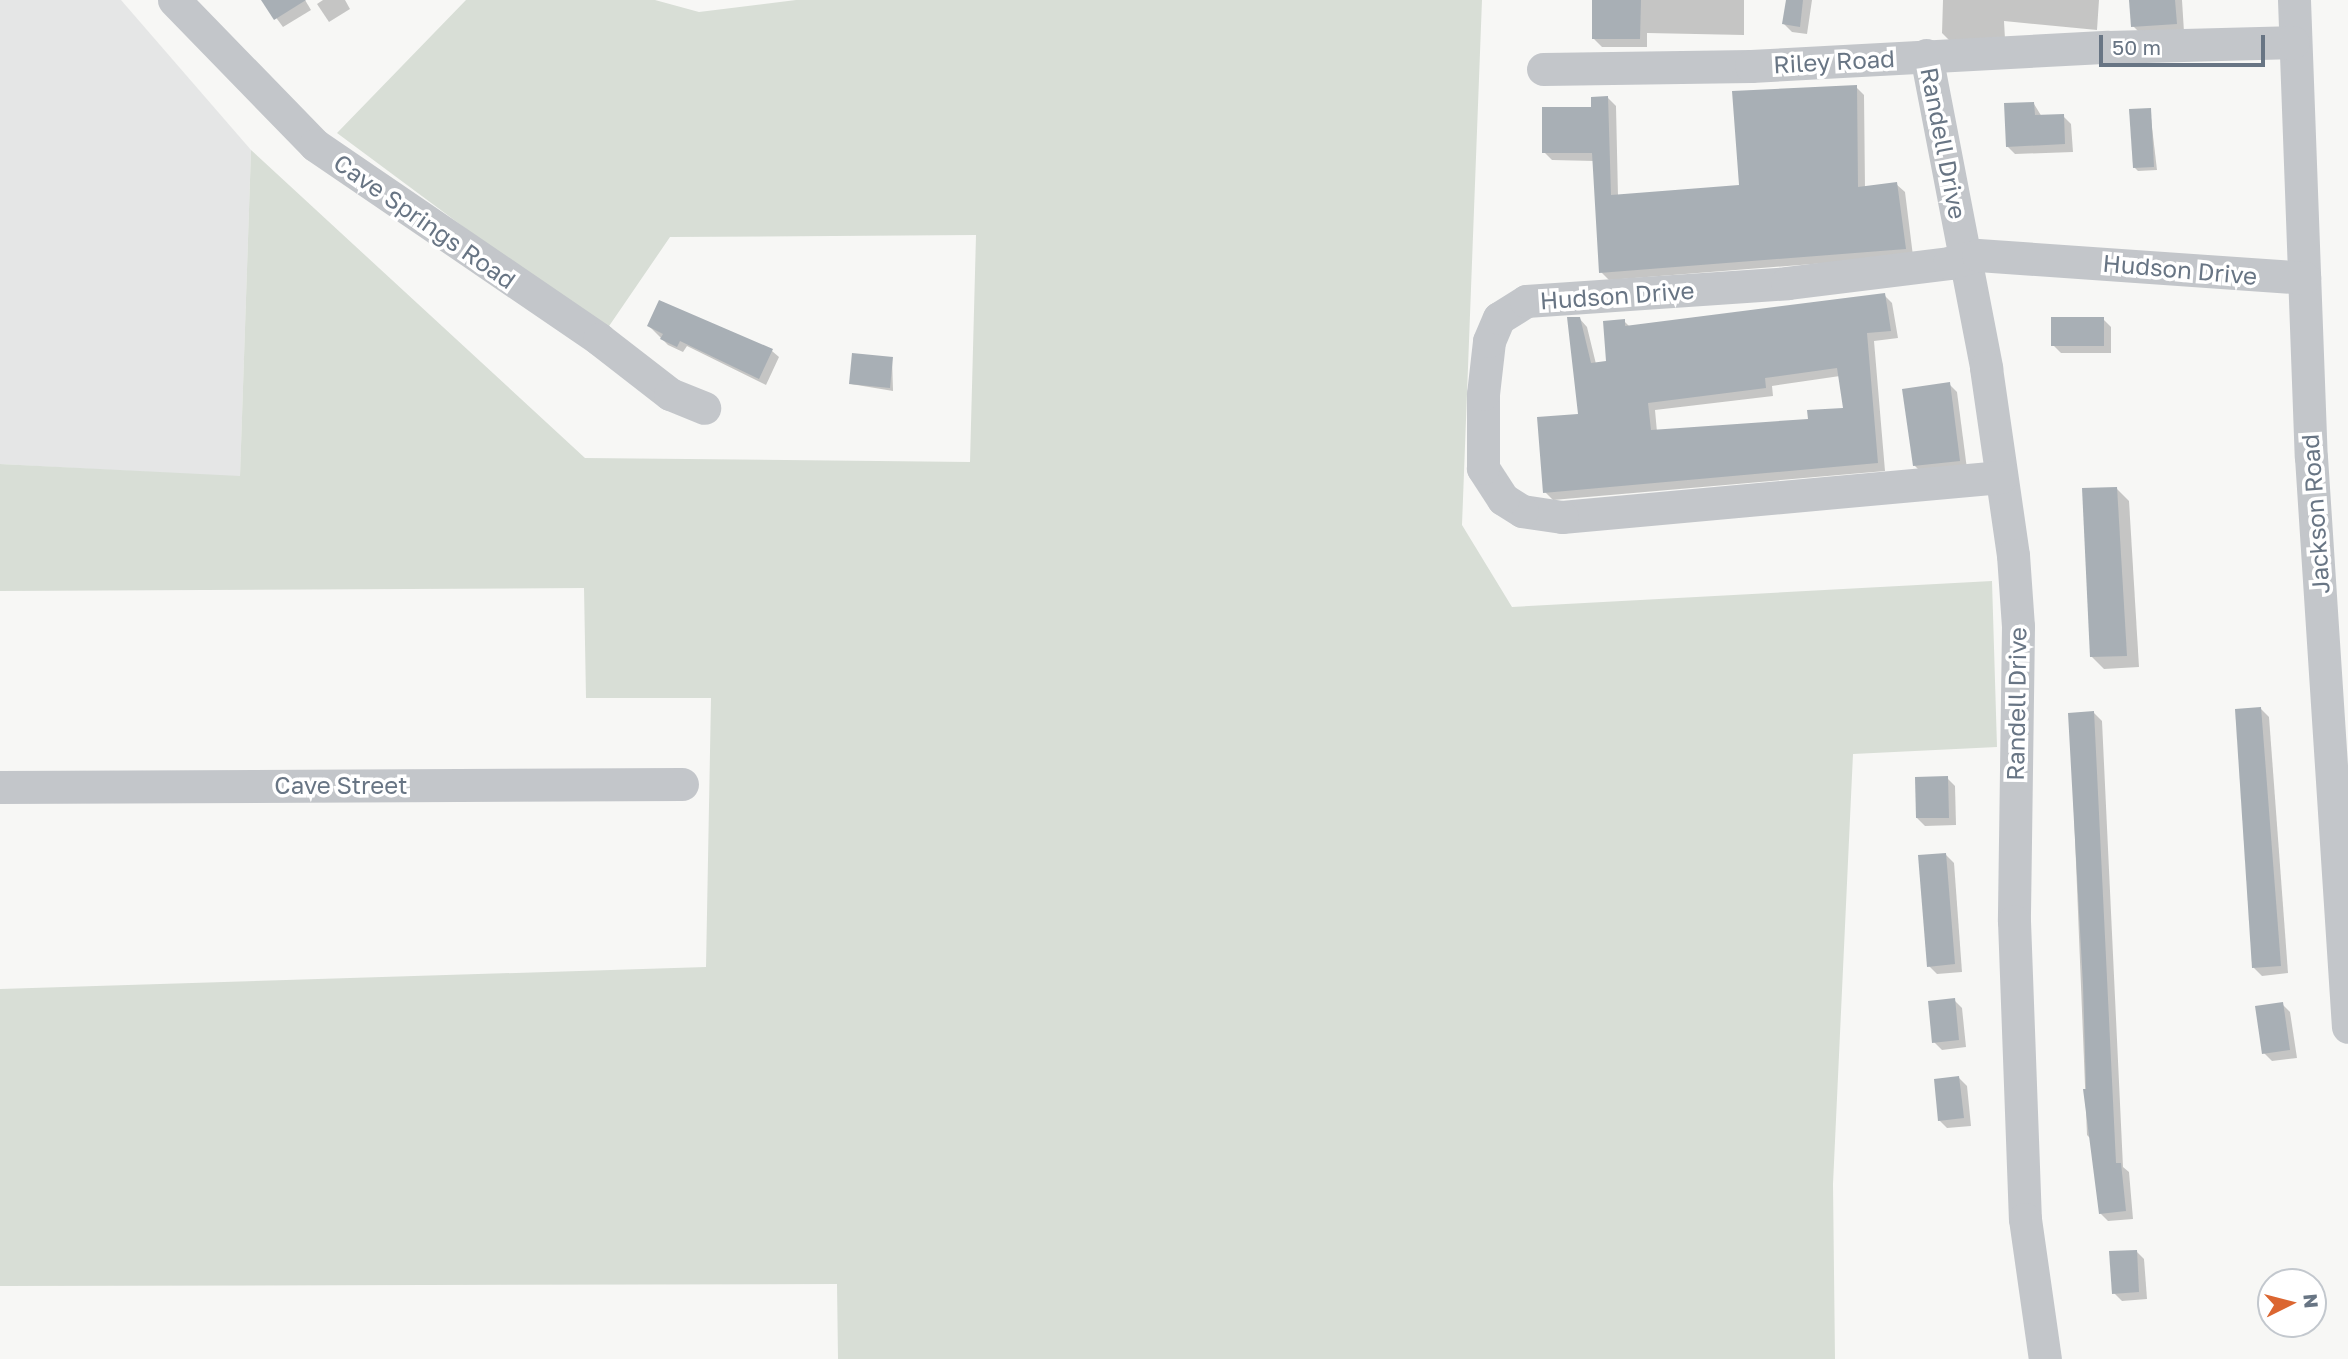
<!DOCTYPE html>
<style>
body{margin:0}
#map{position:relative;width:2348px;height:1359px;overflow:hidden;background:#f7f7f5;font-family:"Golos Text",sans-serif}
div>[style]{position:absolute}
.built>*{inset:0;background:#e5e6e6}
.green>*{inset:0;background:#d8ded6}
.shadow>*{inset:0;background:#0003}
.building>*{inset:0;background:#a8afb5}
.minor>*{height:33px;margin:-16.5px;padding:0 16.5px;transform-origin:16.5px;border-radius:16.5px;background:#c3c6ca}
span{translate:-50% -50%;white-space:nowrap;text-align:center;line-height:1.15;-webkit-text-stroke:7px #fff;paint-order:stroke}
.street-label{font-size:24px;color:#687584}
.north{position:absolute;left:2257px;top:1268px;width:70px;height:70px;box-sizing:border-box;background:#fff;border:2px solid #c3c8ce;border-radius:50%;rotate:84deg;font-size:19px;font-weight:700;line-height:28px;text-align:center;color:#687584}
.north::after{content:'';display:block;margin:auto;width:24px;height:32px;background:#db6631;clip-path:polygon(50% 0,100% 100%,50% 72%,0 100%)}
.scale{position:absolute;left:2099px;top:35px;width:166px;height:32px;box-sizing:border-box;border:4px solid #687584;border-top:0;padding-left:9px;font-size:21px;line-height:24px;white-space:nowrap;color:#687584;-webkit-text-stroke:5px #fff;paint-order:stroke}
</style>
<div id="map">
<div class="built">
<i style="clip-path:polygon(0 0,121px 0,251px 150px,240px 477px,0 464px)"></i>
</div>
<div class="green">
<i style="clip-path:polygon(466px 0,655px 0,699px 12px,796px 0,1482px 0,1462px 525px,1512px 607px,1992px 581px,1997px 747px,1853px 754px,1833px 1184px,1835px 1359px,838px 1359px,837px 1284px,0 1286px,0 989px,706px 967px,711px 698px,586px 698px,584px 588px,0 591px,0 464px,240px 476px,251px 150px,585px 458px,970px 462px,976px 235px,670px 237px,605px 332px,337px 133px)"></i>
</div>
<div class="shadow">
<i style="clip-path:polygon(263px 0,305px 0,311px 10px,283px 27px)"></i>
<i style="clip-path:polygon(323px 0,345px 0,350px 9px,329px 22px,317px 4px)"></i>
<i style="clip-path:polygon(1594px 0,1744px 0,1744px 35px,1647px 33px,1647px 47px,1602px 47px,1594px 39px)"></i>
<i style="clip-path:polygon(1787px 0,1812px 0,1807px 34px,1792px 32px,1784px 24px)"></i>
<i style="clip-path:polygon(1943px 0,2099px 0,2097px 30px,2004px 21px,2005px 39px,1950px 41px,1942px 33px)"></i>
<i style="clip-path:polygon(2132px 0,2182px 0,2184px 32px,2141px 34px,2133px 26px)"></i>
<i style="clip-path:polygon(1856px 87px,1864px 95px,1865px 188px,1896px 184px,1905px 192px,1913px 256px,1609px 280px,1601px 272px,1595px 161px,1552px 160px,1544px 152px,1608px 98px,1616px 106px,1618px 196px,1741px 187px)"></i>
<i style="clip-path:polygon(2034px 104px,2042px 117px,2063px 116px,2071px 124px,2073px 152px,2015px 154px,2007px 146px)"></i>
<i style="clip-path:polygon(2150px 110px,2157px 170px,2138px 171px,2134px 167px)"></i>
<i style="clip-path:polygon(evenodd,1884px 295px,1892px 303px,1898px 338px,1874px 341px,1885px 471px,1553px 500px,1545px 492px,1580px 415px,1579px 318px,1587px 327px,1596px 364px,1608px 362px,1624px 321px,1630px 327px,1884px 295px,1840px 376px,1845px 410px,1810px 421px,1657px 432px,1655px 410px,1773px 396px,1772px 386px,1840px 376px)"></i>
<i style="clip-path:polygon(2103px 319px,2111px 327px,2111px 353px,2061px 353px,2053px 345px)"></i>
<i style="clip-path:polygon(649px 326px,772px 351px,779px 357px,766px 385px,687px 346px,683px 352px,668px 345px)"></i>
<i style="clip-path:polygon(892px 359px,893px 391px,851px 384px)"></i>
<i style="clip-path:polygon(1949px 384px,1957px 392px,1967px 469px,1922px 473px,1914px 465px)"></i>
<i style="clip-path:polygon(2117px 489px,2129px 501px,2139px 667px,2104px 669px,2091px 656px)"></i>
<i style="clip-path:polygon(2261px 709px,2269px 717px,2288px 973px,2262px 976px,2254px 968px)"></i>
<i style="clip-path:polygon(2094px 713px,2102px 721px,2123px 1167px,2129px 1172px,2133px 1219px,2108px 1221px,2100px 1213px,2093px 1141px,2087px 1135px,2070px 714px)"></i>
<i style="clip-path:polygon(1947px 778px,1955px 786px,1956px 825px,1925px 826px,1917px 818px)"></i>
<i style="clip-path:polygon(1946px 855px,1954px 863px,1962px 972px,1937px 974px,1929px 966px)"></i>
<i style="clip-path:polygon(1954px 1000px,1962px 1008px,1966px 1047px,1942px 1050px,1934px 1042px)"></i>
<i style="clip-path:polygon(2282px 1004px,2290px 1012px,2297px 1058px,2272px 1061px,2264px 1053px)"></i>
<i style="clip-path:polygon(1959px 1078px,1967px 1086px,1971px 1126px,1947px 1128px,1939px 1120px)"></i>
<i style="clip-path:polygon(2136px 1251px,2144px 1259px,2147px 1299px,2122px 1301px,2114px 1293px)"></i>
</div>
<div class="building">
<i style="clip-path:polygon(261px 0,306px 0,274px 20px)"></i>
<i style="clip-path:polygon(1592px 0,1641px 0,1640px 39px,1592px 39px)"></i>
<i style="clip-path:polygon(1786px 0,1803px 0,1800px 27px,1782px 24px)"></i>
<i style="clip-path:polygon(2129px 0,2175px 0,2177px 24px,2131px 27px)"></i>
<i style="clip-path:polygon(1857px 85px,1858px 187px,1897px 182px,1906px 249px,1599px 273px,1592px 153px,1542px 153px,1542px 107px,1591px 107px,1591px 97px,1608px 96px,1611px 195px,1739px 185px,1732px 91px)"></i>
<i style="clip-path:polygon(2034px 102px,2035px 115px,2064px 114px,2065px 144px,2006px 147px,2004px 103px)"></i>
<i style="clip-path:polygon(2151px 108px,2154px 167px,2133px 168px,2129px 109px)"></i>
<i style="clip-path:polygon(evenodd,1885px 293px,1891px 331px,1867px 333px,1878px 463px,1543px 493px,1537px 417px,1578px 414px,1567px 317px,1580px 317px,1591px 363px,1606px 361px,1603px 321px,1625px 319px,1625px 326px,1885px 293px,1837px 368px,1843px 408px,1807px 410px,1808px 419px,1651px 430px,1648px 403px,1766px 388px,1765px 378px,1837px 368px)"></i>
<i style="clip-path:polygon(659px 300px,773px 349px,759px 379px,680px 341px,677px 347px,660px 339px,663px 334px,647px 326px)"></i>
<i style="clip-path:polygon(2051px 317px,2104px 317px,2104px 346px,2051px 346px)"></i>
<i style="clip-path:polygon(852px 353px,893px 357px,890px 388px,849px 384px)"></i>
<i style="clip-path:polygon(1950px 382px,1960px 461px,1913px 466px,1902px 389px)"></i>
<i style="clip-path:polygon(2117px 487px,2127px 656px,2090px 657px,2082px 488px)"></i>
<i style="clip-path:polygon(2261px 707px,2281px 966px,2252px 968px,2235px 709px)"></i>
<i style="clip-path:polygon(2094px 711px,2116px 1163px,2121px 1163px,2126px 1211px,2099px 1214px,2083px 1089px,2086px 1089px,2083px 985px,2068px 713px)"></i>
<i style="clip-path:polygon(1948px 776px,1949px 818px,1916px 818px,1915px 777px)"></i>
<i style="clip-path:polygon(1946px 853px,1955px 964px,1927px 967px,1918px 855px)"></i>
<i style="clip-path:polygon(1955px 998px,1959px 1040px,1932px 1043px,1928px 1001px)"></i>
<i style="clip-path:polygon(2283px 1002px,2290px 1050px,2262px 1054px,2255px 1006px)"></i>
<i style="clip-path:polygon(1959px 1076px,1964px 1118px,1938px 1121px,1934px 1079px)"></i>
<i style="clip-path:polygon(2137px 1250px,2139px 1292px,2112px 1294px,2109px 1251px)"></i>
</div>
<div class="minor">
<i style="left:174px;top:0;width:202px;rotate:45.8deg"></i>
<i style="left:315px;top:145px;width:344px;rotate:34.3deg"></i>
<i style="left:599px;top:339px;width:90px;rotate:37.8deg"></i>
<i style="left:670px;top:394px;width:37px;rotate:22deg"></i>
<i style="left:2294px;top:0;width:457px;rotate:87.9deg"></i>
<i style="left:2311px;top:457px;width:571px;rotate:86.29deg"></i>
<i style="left:1926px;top:55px;width:319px;rotate:79.1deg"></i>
<i style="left:1986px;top:368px;width:189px;rotate:81.8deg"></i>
<i style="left:2013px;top:555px;width:71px;rotate:86deg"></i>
<i style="left:2018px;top:626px;width:295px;rotate:90.8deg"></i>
<i style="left:2014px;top:921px;width:298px;rotate:87.9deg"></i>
<i style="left:2025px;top:1219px;width:141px;rotate:81.9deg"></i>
<i style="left:1543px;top:69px;width:208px;rotate:-0.8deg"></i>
<i style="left:1751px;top:66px;width:357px;rotate:-3.1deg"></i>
<i style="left:2107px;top:47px;width:186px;rotate:-1.5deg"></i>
<i style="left:2001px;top:477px;width:441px;rotate:174.8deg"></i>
<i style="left:1562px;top:517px;width:40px;rotate:-171.5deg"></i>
<i style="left:1522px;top:511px;width:22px;rotate:-148deg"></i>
<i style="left:1503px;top:499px;width:37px;rotate:-123deg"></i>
<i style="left:1483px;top:468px;width:74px;rotate:-90deg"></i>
<i style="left:1483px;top:394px;width:53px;rotate:-83.5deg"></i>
<i style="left:1489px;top:341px;width:25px;rotate:-67deg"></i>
<i style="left:1499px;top:318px;width:32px;rotate:-32deg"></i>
<i style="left:1526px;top:301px;width:262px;rotate:-3.9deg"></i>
<i style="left:1787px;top:283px;width:163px;rotate:-7deg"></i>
<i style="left:1949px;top:263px;width:30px;rotate:-15deg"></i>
<i style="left:1978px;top:255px;width:327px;rotate:4deg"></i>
<i style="left:0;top:787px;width:682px;rotate:-0.25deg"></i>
</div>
<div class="street-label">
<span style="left:1834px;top:61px;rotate:-3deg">Riley Road</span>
<span style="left:1944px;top:143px;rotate:79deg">Randell Drive</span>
<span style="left:425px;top:221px;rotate:35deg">Cave Springs Road</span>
<span style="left:2180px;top:269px;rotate:5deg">Hudson Drive</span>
<span style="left:1617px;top:295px;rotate:-4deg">Hudson Drive</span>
<span style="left:2315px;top:514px;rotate:-94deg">Jackson Road</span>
<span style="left:2016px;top:704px;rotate:-89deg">Randell Drive</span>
<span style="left:341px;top:785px">Cave Street</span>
</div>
<div class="north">N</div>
<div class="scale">50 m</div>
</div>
